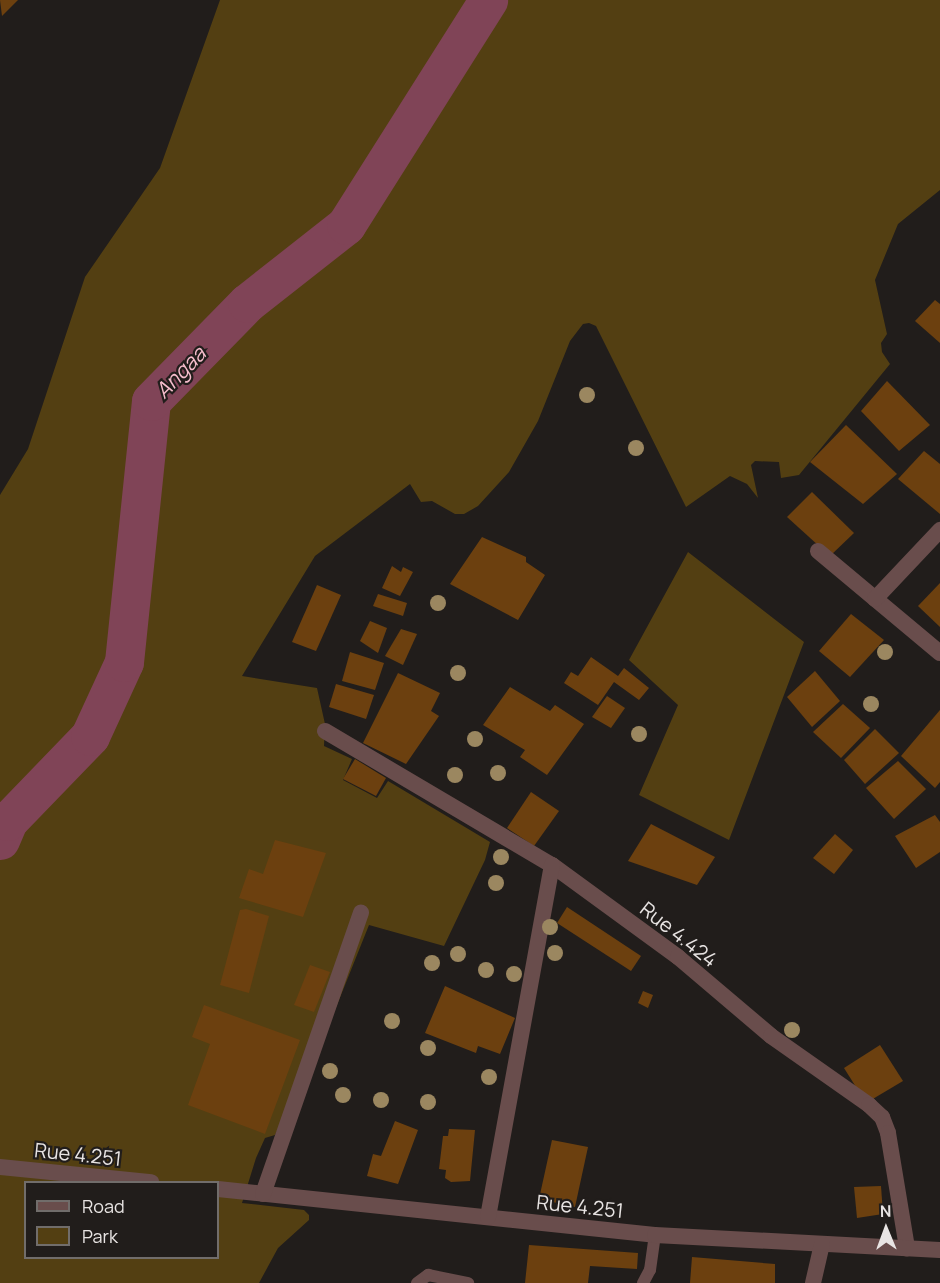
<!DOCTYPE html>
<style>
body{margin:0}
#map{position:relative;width:940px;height:1283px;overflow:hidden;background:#211d1b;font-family:Manrope,sans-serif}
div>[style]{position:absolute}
.green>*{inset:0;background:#533f12}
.river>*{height:39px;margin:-19.5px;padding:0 19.5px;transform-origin:19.5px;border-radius:19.5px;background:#804457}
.building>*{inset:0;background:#6c400f}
.service>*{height:12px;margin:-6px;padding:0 6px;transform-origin:6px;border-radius:6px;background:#694d4c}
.minor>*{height:16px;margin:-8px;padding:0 8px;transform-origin:8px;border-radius:8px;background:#694d4c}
.trees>*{width:16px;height:16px;margin:-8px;border-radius:50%;background:#9b8760}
span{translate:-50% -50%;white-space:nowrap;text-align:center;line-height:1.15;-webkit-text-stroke:4.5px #211d1b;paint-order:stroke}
.street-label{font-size:20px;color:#e8e4e3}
.water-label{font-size:21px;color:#f6bdcc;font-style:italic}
.legend{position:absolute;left:24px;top:1181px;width:195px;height:78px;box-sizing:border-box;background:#211d1b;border:2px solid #716d6b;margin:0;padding:8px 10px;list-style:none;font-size:18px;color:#e8e4e3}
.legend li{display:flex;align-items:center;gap:12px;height:30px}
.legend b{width:30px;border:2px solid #716d6b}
.north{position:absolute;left:856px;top:1199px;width:60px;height:60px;-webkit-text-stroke:4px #211d1b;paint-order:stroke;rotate:359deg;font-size:16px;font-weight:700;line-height:24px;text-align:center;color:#e8e4e3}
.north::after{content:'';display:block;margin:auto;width:21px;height:27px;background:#e8e4e3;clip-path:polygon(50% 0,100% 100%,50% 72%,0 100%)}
</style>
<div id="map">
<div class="green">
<i style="clip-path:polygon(evenodd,220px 0,940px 0,940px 190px,898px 224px,875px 280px,887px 334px,881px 343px,882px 352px,890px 364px,799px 475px,781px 478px,779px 462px,755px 461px,751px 465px,758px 498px,747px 484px,730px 476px,686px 507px,596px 326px,589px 323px,583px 324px,570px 341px,538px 421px,509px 472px,478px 506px,464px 514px,455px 514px,432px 501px,421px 502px,410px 484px,315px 556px,242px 676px,317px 688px,325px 724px,324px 746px,352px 759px,343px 780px,377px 798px,388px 781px,490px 842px,485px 860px,444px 946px,369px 925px,331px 1020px,275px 1135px,265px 1138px,256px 1158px,242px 1203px,304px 1210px,309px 1215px,309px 1220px,278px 1248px,259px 1283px,0 1283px,0 495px,28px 449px,85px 277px,160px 168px,220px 0,26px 1182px,218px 1182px,218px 1258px,26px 1258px,26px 1182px)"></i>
<i style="clip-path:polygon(688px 552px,804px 642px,729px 840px,639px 795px,678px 705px,629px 660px)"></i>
</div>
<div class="river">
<i style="left:0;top:840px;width:21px;rotate:-67deg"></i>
<i style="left:8px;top:821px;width:118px;rotate:-46deg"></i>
<i style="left:90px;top:736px;width:81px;rotate:-65.3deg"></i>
<i style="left:124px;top:662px;width:262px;rotate:-84.1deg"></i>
<i style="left:151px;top:401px;width:137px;rotate:-45.6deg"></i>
<i style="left:247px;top:303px;width:126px;rotate:-38.2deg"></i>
<i style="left:346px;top:225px;width:266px;rotate:-57.7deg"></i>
</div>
<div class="building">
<i style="clip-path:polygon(0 0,18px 0,2px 16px)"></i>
<i style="clip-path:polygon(935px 300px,940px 304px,940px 343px,915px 321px)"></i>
<i style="clip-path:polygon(887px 381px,930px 425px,899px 451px,861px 411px)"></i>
<i style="clip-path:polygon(846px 425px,897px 474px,863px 504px,810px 462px)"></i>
<i style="clip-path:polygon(924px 451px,940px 464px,940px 514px,898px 479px)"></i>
<i style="clip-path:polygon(812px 492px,854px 533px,830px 556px,787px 517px)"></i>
<i style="clip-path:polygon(482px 537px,526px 557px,526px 562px,545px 575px,518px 620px,450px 584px)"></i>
<i style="clip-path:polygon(392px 566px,401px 572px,403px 567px,413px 572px,400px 596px,382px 588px)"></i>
<i style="clip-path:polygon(940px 583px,940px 627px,918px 606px)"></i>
<i style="clip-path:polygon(317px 585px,341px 595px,316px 651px,292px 642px)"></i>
<i style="clip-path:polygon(378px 594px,407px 603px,403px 616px,373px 606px)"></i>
<i style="clip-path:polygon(851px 614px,884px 640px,850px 677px,819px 651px)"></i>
<i style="clip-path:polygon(370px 621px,387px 628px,378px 653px,360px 641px)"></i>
<i style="clip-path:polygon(401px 629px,417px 634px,403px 665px,385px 656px)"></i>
<i style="clip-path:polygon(350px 652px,384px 663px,375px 690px,342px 681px)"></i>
<i style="clip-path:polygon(591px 657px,618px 676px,624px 668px,649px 688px,639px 700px,614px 682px,598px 705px,564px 683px,571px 672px,578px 676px)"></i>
<i style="clip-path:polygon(815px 671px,840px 701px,812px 727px,787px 697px)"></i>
<i style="clip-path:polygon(398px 673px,440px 693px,431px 711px,439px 716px,406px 764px,363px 743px)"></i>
<i style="clip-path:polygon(336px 684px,374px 695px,366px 719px,329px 707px)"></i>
<i style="clip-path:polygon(510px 687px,550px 711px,555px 705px,584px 724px,547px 775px,520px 757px,525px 750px,483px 725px)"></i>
<i style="clip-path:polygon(607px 696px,625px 708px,611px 728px,592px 717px)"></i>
<i style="clip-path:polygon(843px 704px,870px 728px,841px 758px,813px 732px)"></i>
<i style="clip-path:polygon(940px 710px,940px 782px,935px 788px,901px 756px)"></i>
<i style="clip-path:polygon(875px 729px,899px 753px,865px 784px,844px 760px)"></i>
<i style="clip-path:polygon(355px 759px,386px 778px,376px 796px,343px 779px)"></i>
<i style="clip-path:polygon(898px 761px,926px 789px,894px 819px,866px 788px)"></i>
<i style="clip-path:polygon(531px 792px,559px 811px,534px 846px,507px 828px)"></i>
<i style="clip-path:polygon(935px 815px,940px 822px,940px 852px,916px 868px,895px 836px)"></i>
<i style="clip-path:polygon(651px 824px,715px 857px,697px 885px,628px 861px)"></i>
<i style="clip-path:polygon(835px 834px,853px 850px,834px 874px,813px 858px)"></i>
<i style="clip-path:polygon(275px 840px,326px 853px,303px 917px,239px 898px,249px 869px,263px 874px)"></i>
<i style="clip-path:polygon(567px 907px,641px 956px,631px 971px,557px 923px)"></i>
<i style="clip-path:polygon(246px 909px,269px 916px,249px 993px,220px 985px,240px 910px)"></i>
<i style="clip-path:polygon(310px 965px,330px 972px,314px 1012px,294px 1005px)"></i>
<i style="clip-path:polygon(445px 986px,515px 1018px,500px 1054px,478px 1046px,476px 1053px,425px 1033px)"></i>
<i style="clip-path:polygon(643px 991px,653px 995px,648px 1008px,638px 1003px)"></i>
<i style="clip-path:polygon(204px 1005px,300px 1040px,265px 1134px,188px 1105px,210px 1044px,192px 1037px)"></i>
<i style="clip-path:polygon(880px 1045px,903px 1081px,866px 1103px,844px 1068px)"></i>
<i style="clip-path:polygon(395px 1121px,418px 1130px,398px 1184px,367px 1176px,373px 1154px,381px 1156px)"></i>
<i style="clip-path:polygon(449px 1129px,475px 1130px,470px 1181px,451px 1182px,445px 1178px,446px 1170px,439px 1169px,443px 1136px,448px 1136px)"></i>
<i style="clip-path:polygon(552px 1140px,588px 1147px,575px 1207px,539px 1199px)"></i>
<i style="clip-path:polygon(881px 1186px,883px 1214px,857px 1218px,854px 1187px)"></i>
<i style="clip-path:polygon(529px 1245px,638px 1253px,637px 1269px,590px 1266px,588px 1283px,525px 1283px)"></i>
<i style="clip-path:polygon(692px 1257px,775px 1264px,775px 1283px,690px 1283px)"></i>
</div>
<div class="service">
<i style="left:417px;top:1283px;width:14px;rotate:-36deg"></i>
<i style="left:428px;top:1275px;width:41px;rotate:11.3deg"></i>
<i style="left:643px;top:1283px;width:15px;rotate:-62deg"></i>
<i style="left:650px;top:1270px;width:35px;rotate:-82deg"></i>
</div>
<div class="minor">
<i style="left:818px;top:551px;width:159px;rotate:39.9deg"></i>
<i style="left:875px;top:599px;width:95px;rotate:-46.7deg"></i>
<i style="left:325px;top:731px;width:264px;rotate:30.6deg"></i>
<i style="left:552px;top:865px;width:156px;rotate:36.1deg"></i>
<i style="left:678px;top:957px;width:122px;rotate:40.3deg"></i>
<i style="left:771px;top:1036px;width:120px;rotate:35.1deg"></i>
<i style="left:869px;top:1105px;width:18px;rotate:43deg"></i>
<i style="left:882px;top:1117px;width:17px;rotate:69deg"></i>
<i style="left:888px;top:1133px;width:117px;rotate:80.6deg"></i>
<i style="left:0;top:1167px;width:152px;rotate:5.7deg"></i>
<i style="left:218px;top:1189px;width:439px;rotate:6deg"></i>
<i style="left:655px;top:1235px;width:285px;rotate:3deg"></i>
<i style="left:263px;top:1194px;width:298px;rotate:-70.8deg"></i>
<i style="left:488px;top:1217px;width:358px;rotate:-79.7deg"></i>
<i style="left:813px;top:1283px;width:40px;rotate:-77deg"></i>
</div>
<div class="trees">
<i style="left:587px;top:395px"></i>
<i style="left:636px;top:448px"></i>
<i style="left:438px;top:603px"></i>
<i style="left:885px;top:652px"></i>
<i style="left:458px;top:673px"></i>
<i style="left:871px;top:704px"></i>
<i style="left:639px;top:734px"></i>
<i style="left:475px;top:739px"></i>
<i style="left:498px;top:773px"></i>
<i style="left:455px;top:775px"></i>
<i style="left:501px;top:857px"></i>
<i style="left:496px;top:883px"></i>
<i style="left:550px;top:927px"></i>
<i style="left:555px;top:953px"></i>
<i style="left:458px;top:954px"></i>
<i style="left:432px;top:963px"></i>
<i style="left:486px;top:970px"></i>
<i style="left:514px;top:974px"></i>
<i style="left:392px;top:1021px"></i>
<i style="left:792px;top:1030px"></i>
<i style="left:428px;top:1048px"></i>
<i style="left:330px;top:1071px"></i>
<i style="left:489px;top:1077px"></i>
<i style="left:343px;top:1095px"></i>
<i style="left:381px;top:1100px"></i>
<i style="left:428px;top:1102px"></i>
</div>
<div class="street-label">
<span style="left:679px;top:934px;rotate:38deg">Rue 4.424</span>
<span style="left:78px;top:1154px;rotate:6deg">Rue 4.251</span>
<span style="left:580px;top:1206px;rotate:6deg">Rue 4.251</span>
</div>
<div class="water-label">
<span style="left:180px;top:372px;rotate:-46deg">Angaa</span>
</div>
<ul class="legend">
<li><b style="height:8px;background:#694d4c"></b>Road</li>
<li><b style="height:16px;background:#533f12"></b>Park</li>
</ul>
<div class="north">N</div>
</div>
